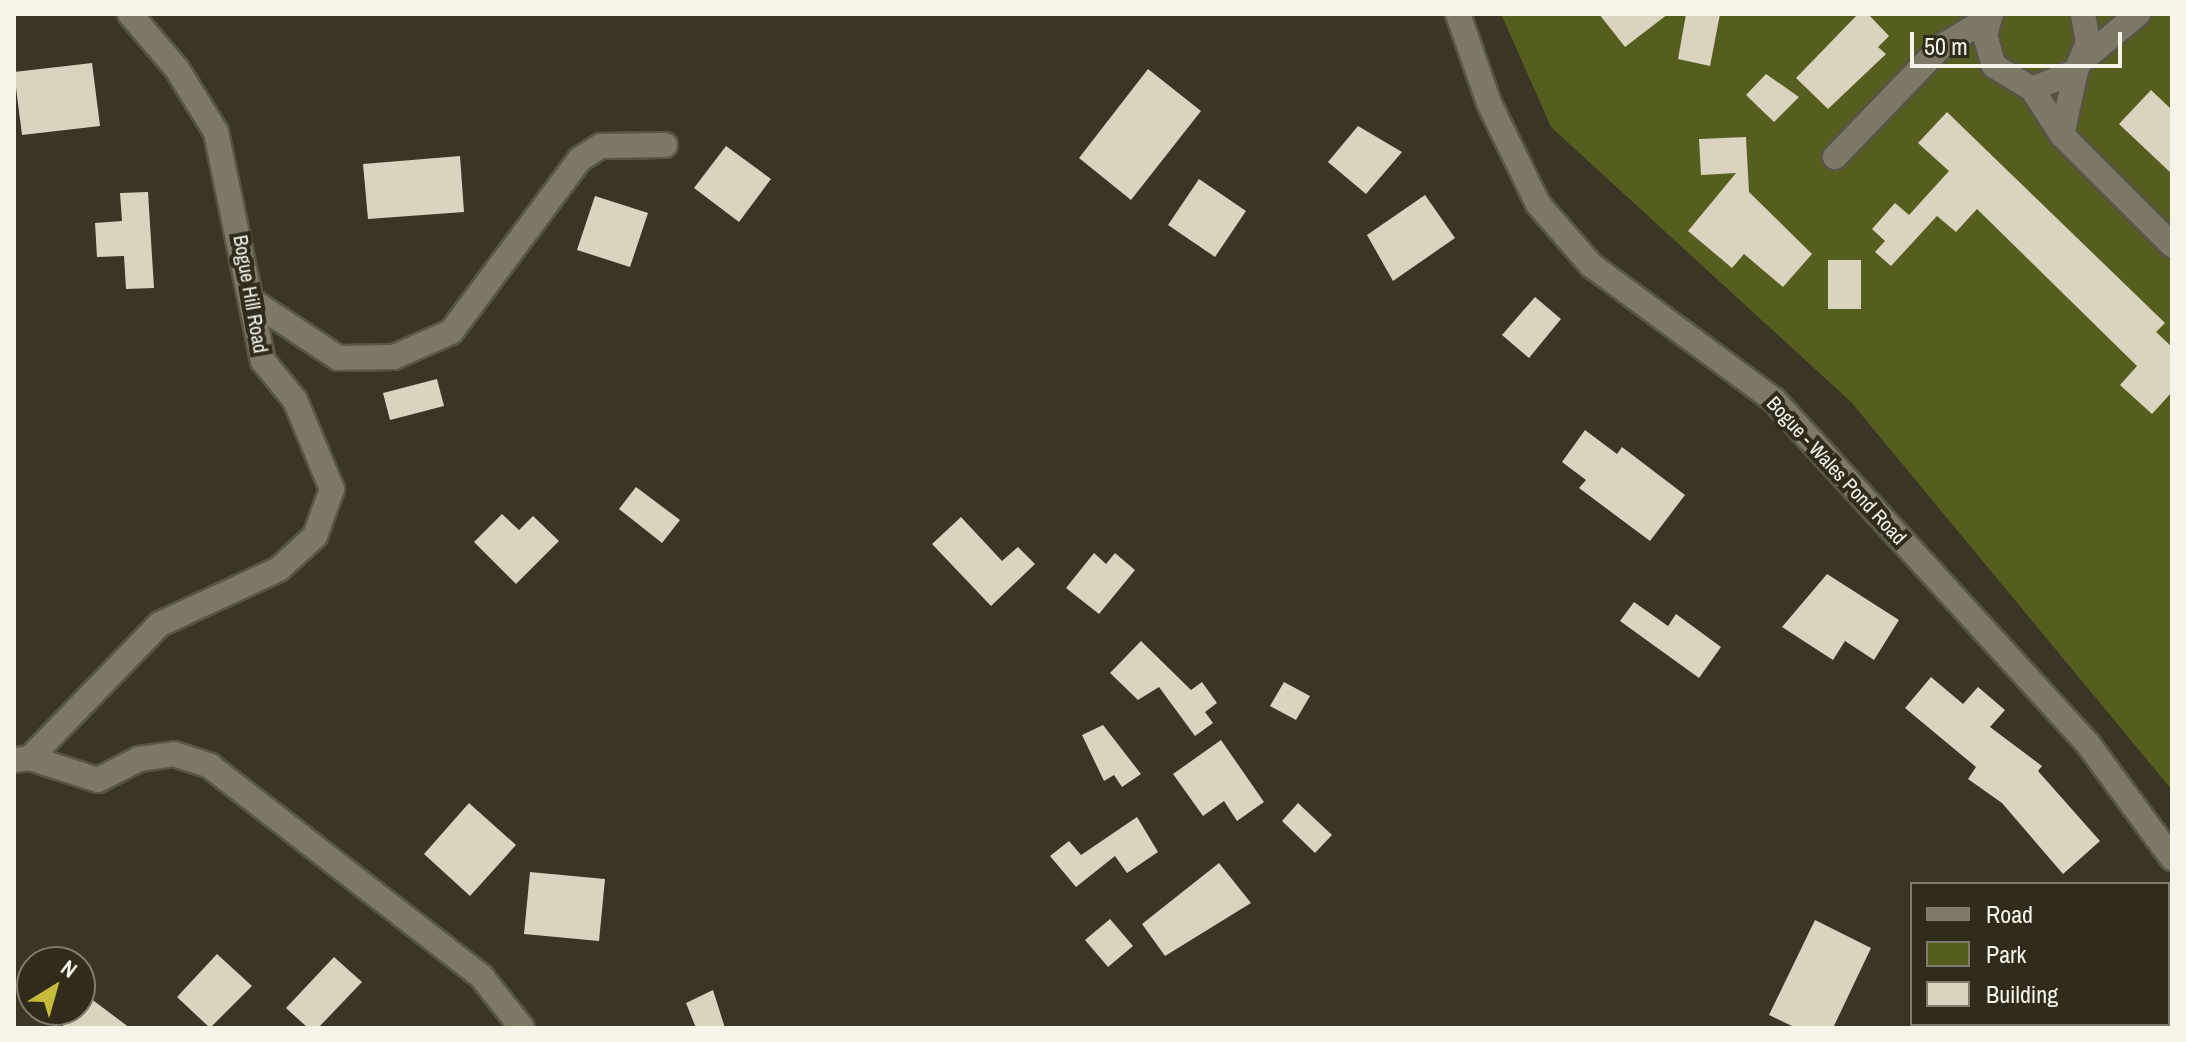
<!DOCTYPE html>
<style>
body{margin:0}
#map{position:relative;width:2186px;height:1042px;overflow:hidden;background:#3a3525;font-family:"Archivo Narrow",sans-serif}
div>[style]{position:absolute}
.green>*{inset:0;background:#555e1e}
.building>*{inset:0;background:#d9d3bf}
.roads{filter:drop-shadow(2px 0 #585546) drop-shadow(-2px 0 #585546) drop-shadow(0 2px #585546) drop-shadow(0 -2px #585546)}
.street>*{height:24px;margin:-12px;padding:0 12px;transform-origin:12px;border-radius:12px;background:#7e7866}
.secondary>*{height:24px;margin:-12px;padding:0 12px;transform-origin:12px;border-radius:12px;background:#7e7866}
span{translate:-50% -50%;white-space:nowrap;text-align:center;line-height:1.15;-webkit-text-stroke:8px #302b1b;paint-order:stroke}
.street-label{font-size:20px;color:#f6f3e8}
.frame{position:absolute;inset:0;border:16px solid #f6f3e8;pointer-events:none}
.legend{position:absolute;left:1910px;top:882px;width:260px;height:144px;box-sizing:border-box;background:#302b1b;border:2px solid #7f7b6d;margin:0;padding:10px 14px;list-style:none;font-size:24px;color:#f6f3e8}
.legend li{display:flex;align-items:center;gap:16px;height:40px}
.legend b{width:40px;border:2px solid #7f7b6d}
.north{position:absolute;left:16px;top:946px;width:80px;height:80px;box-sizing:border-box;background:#302b1b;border:2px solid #7f7b6d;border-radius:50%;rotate:37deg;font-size:22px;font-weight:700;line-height:32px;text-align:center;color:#f6f3e8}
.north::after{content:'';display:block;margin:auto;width:28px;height:36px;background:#c7bb3b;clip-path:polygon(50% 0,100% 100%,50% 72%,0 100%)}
.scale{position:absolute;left:1910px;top:32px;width:212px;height:36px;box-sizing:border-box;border:4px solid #f6f3e8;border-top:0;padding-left:10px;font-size:24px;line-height:28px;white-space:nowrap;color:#f6f3e8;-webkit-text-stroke:6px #302b1b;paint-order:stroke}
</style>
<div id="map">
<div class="green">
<i style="clip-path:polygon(1501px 14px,2172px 14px,2172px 790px,1851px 402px,1551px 127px)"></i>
</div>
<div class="building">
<i style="clip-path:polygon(1599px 14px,1668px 14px,1625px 47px)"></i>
<i style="clip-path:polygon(1686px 14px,1720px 14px,1710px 66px,1678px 59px)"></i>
<i style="clip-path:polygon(1858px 14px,1868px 14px,1889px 36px,1878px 47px,1886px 54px,1828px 109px,1796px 78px)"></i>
<i style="clip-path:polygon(92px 63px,100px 126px,22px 135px,14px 72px)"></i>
<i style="clip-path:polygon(1148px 69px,1201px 111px,1131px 200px,1079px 158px)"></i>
<i style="clip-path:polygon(1766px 74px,1799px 97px,1774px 122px,1746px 95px)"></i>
<i style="clip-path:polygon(2151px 90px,2172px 110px,2172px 174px,2119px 124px)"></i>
<i style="clip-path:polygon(1947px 112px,2165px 323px,2156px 332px,2172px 347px,2172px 392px,2152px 414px,2120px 385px,2137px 366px,1977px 209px,1956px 232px,1937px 216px,1891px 266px,1875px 252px,1885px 241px,1872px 229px,1895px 203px,1909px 215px,1949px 171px,1918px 143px)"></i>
<i style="clip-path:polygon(1358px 126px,1402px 152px,1366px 194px,1328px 162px)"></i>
<i style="clip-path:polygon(1746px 137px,1749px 192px,1812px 254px,1783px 287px,1744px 254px,1732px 268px,1688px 231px,1736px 173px,1701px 175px,1699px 139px)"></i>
<i style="clip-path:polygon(726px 146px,771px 179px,739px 222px,694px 188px)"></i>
<i style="clip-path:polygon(460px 156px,464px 212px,368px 219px,363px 164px)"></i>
<i style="clip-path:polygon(1199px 179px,1246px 211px,1215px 257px,1168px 225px)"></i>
<i style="clip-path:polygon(148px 192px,154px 288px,126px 289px,124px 256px,97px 257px,95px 223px,122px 221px,120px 193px)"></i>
<i style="clip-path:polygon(1425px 195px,1455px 238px,1393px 281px,1367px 235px)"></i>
<i style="clip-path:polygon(595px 196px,648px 213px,630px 267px,577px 250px)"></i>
<i style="clip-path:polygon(1828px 260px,1861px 260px,1861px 309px,1828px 309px)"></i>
<i style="clip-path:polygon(1535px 297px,1561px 319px,1529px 358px,1502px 335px)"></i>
<i style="clip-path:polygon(437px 379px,444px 406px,390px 420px,383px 393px)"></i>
<i style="clip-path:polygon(1585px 430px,1617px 454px,1622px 447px,1685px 495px,1650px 541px,1579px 488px,1586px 480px,1562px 462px)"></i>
<i style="clip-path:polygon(636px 487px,680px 520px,662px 543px,619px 509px)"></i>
<i style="clip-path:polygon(502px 514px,519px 530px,533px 516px,559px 541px,516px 584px,474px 542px)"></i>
<i style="clip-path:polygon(961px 517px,1002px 561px,1018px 547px,1035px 564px,991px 606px,932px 544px)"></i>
<i style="clip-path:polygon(1094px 553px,1106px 564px,1115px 553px,1135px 570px,1099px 614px,1066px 588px)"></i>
<i style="clip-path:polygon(1827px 574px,1899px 620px,1874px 660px,1845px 641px,1833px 660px,1782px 627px)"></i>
<i style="clip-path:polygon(1634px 602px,1668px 626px,1676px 614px,1721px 647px,1699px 678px,1620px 621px)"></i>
<i style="clip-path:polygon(1141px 641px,1191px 690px,1202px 682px,1217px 703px,1205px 712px,1213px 723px,1195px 736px,1159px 687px,1138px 700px,1110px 673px)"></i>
<i style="clip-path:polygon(1931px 677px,1963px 704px,1978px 687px,2005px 710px,1990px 727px,2042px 766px,2038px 771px,2100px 841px,2063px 874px,2002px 803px,1968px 779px,1976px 767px,1905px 708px)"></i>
<i style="clip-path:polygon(1284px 682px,1310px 696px,1296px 720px,1270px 706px)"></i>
<i style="clip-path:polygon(1103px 725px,1141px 774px,1122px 787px,1114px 775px,1104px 781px,1082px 735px)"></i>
<i style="clip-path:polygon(1221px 740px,1264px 802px,1237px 821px,1224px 801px,1203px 816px,1173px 774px)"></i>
<i style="clip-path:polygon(469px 803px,516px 845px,470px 896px,424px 854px)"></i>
<i style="clip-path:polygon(1298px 803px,1332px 835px,1315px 853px,1282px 821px)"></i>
<i style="clip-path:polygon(1137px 817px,1158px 852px,1127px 873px,1115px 856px,1076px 887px,1050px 856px,1069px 841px,1081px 855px)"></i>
<i style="clip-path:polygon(1219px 863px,1251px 903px,1165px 956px,1142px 924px)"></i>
<i style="clip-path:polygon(530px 872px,605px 879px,599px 941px,524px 934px)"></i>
<i style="clip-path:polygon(1110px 919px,1133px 946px,1108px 967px,1085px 940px)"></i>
<i style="clip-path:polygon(1815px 920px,1871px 948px,1833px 1028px,1796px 1028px,1769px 1015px)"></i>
<i style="clip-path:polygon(217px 954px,252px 986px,210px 1028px,177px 997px)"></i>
<i style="clip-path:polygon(334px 957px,362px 982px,318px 1028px,308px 1028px,286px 1008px)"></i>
<i style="clip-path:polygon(713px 990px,725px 1028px,696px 1028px,686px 1003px)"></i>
<i style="clip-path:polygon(86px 995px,130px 1028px,61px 1028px)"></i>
</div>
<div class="roads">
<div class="street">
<i style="left:1991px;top:14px;width:22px;rotate:106deg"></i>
<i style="left:1985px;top:35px;width:32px;rotate:74deg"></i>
<i style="left:1994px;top:66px;width:44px;rotate:31.2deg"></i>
<i style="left:2032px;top:89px;width:48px;rotate:-22.2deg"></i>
<i style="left:2076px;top:71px;width:30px;rotate:-67deg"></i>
<i style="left:2088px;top:43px;width:29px;rotate:-100deg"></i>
<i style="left:2085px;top:58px;width:69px;rotate:-39.7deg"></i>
<i style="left:2032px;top:89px;width:55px;rotate:56.9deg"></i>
<i style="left:2062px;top:135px;width:156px;rotate:45deg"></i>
<i style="left:2062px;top:135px;width:66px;rotate:-77.7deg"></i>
<i style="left:1835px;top:157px;width:154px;rotate:-46.1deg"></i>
<i style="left:1942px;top:46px;width:55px;rotate:-30.8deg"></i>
<i style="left:252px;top:301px;width:103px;rotate:33.5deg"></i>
<i style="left:338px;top:358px;width:56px;rotate:-1deg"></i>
<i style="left:394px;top:357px;width:62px;rotate:-23.7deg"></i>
<i style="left:451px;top:332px;width:216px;rotate:-53.3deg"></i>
<i style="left:580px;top:159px;width:25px;rotate:-32deg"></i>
<i style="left:601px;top:146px;width:64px;rotate:-0.9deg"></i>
<i style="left:30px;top:758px;width:71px;rotate:17.9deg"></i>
<i style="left:98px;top:780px;width:46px;rotate:-27.1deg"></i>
<i style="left:139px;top:759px;width:35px;rotate:-8deg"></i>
<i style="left:174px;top:754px;width:38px;rotate:18deg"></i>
<i style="left:210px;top:766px;width:343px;rotate:37.8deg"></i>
<i style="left:481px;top:976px;width:66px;rotate:51.7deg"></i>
<i style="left:14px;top:760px;width:16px;rotate:-7deg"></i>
<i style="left:30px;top:758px;width:187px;rotate:-45.9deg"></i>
<i style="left:160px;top:624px;width:131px;rotate:-24.8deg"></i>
<i style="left:279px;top:569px;width:49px;rotate:-42.5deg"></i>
<i style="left:315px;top:536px;width:50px;rotate:-70.1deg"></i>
<i style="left:332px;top:489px;width:96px;rotate:-112.6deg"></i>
<i style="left:295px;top:400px;width:50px;rotate:-129.4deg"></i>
<i style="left:263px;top:361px;width:234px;rotate:-101.6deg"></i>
<i style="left:216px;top:132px;width:74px;rotate:-121.8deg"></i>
<i style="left:177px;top:69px;width:72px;rotate:-130.5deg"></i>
</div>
<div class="secondary">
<i style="left:1458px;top:14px;width:94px;rotate:70.8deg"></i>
<i style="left:1489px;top:103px;width:112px;rotate:64.1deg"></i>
<i style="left:1538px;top:204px;width:81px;rotate:49deg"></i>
<i style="left:1591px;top:265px;width:227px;rotate:36.4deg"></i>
<i style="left:1774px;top:400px;width:466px;rotate:47.6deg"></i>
<i style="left:2088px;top:744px;width:142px;rotate:53.6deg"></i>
</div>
</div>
<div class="street-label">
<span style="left:251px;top:294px;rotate:80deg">Bogue Hill Road</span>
<span style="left:1837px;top:470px;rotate:47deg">Bogue - Wales Pond Road</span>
</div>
<div class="frame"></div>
<ul class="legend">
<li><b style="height:10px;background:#7e7866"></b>Road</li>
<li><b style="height:22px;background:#555e1e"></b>Park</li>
<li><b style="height:22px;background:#d9d3bf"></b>Building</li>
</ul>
<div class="north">N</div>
<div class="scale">50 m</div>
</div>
